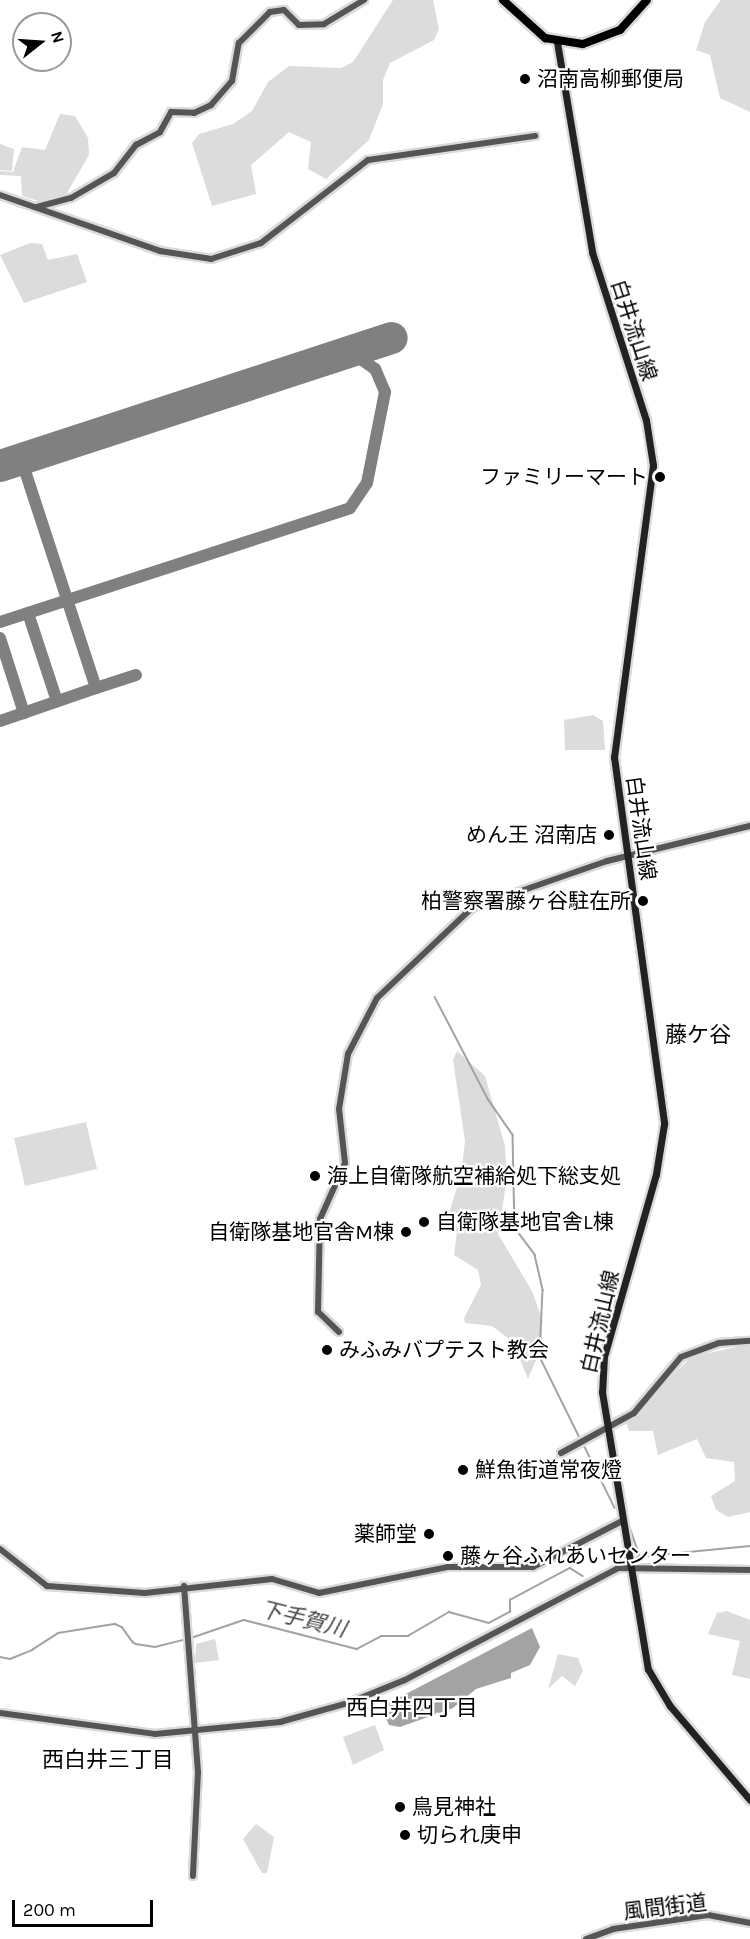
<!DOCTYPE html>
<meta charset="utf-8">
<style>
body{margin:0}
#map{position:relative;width:750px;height:1939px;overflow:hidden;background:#fff;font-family:Karla,"Noto Sans JP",sans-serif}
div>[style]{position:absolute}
.green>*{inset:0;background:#dcdcdc}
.water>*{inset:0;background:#a3a3a3}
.stream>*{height:1.5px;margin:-0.75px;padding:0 0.75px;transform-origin:0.75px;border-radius:0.75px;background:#a3a3a3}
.taxiway>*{height:12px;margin:-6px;padding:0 6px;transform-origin:6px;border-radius:6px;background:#808080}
.runway>*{height:32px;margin:-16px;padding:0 16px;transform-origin:16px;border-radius:16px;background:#808080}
.roads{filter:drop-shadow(2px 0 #dbdbdb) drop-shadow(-2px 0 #dbdbdb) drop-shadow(0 2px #dbdbdb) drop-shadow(0 -2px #dbdbdb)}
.tertiary>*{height:6px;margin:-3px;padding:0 3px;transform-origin:3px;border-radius:3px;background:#555}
.secondary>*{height:7px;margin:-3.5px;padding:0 3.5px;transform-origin:3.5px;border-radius:3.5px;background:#222}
.primary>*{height:8px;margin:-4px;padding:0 4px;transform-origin:4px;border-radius:4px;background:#000}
.dots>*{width:16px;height:16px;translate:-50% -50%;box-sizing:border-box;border:3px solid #fff;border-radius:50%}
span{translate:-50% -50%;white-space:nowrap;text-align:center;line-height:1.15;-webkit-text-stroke:4.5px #fff;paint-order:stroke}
.poi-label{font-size:21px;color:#000}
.left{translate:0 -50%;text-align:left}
.right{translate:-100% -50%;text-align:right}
.street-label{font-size:21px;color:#000}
.neighbourhood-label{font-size:22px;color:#000}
.water-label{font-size:22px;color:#444;font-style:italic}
.north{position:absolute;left:12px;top:12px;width:60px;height:60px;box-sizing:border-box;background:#fff;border:2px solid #999;border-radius:50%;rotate:73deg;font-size:16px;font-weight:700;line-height:24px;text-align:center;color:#000}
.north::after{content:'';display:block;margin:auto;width:21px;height:27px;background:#000;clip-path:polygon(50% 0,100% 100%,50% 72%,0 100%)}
.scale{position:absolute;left:12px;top:1900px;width:141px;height:27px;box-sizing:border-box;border:3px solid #000;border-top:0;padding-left:8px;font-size:18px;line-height:21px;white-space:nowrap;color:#000;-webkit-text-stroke:4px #fff;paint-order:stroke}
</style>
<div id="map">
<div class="green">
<i style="clip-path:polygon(393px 0,433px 0,439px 29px,434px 40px,390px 63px,383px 80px,383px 104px,369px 140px,326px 179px,308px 169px,311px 142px,289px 132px,251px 165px,256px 194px,212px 206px,192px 143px,199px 134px,233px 124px,252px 111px,268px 82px,289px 66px,341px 68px,353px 62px)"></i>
<i style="clip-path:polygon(721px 0,750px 0,750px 112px,720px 98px,710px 55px,696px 50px,705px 22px)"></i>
<i style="clip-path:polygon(60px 114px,75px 116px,88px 138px,89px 155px,64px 198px,45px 203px,22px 196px,21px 176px,0 175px,0 171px,13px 172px,22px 147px,45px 150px)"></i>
<i style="clip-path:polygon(0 144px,14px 149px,12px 171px,0 170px)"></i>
<i style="clip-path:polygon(30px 243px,42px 244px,48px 260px,77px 254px,87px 282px,24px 303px,0 255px)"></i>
<i style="clip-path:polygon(593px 715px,603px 721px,605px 750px,565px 750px,564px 720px)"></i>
<i style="clip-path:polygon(457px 1051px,485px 1076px,505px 1146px,507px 1179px,498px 1234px,532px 1291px,541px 1316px,542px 1346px,528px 1379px,513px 1342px,492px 1326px,465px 1323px,464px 1318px,481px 1285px,478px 1270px,454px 1255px,457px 1232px,447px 1219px,461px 1175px,465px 1141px,453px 1060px)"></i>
<i style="clip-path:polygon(86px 1122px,97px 1169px,25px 1186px,14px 1138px)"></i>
<i style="clip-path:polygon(750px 1344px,750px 1512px,728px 1517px,716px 1510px,711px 1496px,735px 1481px,734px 1462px,706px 1458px,697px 1439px,658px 1455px,653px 1431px,629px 1431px,626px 1422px,691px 1357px)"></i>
<i style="clip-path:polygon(727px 1611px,750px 1620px,750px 1679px,732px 1675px,740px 1641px,708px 1634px,717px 1613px)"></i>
<i style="clip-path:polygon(215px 1639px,219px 1660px,195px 1663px,196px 1644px)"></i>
<i style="clip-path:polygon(558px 1654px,578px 1658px,583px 1671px,575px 1686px,562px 1676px,548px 1689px)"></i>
<i style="clip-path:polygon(375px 1725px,384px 1750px,353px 1765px,343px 1737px)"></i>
<i style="clip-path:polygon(256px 1824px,274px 1837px,267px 1873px,262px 1873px,243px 1839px)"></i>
</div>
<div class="water">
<i style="clip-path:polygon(532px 1628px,540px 1647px,530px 1665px,511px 1673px,511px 1678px,476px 1689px,453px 1708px,400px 1727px,389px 1725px,381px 1707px)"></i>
</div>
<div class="stream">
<i style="left:435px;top:997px;width:115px;rotate:62.5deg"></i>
<i style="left:488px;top:1099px;width:44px;rotate:55.2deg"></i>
<i style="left:513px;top:1135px;width:93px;rotate:88.8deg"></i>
<i style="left:515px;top:1228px;width:34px;rotate:53deg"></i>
<i style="left:535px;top:1255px;width:36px;rotate:77deg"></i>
<i style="left:543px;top:1290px;width:67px;rotate:92.6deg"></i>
<i style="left:540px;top:1357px;width:88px;rotate:63.7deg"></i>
<i style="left:584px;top:1445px;width:70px;rotate:63.8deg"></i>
<i style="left:625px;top:1513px;width:46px;rotate:70.8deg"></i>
<i style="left:637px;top:1557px;width:114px;rotate:-5.6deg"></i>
<i style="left:191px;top:1638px;width:56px;rotate:-18.8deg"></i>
<i style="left:244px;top:1620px;width:117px;rotate:14.4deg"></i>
<i style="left:357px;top:1649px;width:27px;rotate:-28deg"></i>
<i style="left:381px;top:1636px;width:27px"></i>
<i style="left:408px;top:1636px;width:48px;rotate:-30.3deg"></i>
<i style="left:449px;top:1612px;width:41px;rotate:15.4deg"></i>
<i style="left:489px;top:1623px;width:24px;rotate:-28deg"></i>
<i style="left:510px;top:1612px;width:12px;rotate:-90deg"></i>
<i style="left:510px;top:1600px;width:68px;rotate:-28.1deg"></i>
<i style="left:570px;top:1568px;width:15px;rotate:32deg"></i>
<i style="left:0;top:1657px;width:10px;rotate:11deg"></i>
<i style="left:10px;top:1659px;width:24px;rotate:-22deg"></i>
<i style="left:32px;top:1650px;width:31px;rotate:-33deg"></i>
<i style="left:58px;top:1633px;width:58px;rotate:-9deg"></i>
<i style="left:115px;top:1624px;width:8px;rotate:23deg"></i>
<i style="left:122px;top:1627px;width:19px;rotate:54deg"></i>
<i style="left:133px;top:1642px;width:4px;rotate:34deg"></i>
<i style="left:136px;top:1644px;width:19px;rotate:9deg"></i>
<i style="left:155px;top:1647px;width:32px;rotate:-14deg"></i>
</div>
<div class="taxiway">
<i style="left:28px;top:613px;width:93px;rotate:71.8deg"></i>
<i style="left:0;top:622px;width:368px;rotate:-18deg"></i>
<i style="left:350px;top:508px;width:30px;rotate:-56deg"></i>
<i style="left:367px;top:483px;width:93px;rotate:-78.8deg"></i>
<i style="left:385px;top:392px;width:25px;rotate:-113deg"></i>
<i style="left:375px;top:369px;width:19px;rotate:-145deg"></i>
<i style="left:359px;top:358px;width:16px;rotate:-166deg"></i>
<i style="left:0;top:638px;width:79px;rotate:72.3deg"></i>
<i style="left:96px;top:688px;width:42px;rotate:-18deg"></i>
<i style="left:0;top:721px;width:102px;rotate:-19deg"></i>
<i style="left:96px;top:688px;width:241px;rotate:-108.1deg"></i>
</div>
<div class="runway">
<i style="left:0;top:466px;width:412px;rotate:-18.1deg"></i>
</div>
<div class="roads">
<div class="tertiary">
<i style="left:0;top:195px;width:170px;rotate:19.3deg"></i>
<i style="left:160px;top:251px;width:52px;rotate:8.9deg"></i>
<i style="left:211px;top:259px;width:52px;rotate:-17.7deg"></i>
<i style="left:261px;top:243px;width:135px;rotate:-37.8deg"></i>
<i style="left:368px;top:160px;width:169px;rotate:-8.2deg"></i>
<i style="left:37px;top:207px;width:35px;rotate:-15deg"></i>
<i style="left:71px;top:198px;width:50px;rotate:-30.2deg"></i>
<i style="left:114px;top:173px;width:36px;rotate:-52deg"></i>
<i style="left:136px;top:145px;width:27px;rotate:-28deg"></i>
<i style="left:160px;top:132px;width:23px;rotate:-61deg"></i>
<i style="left:171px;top:112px;width:23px;rotate:2deg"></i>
<i style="left:194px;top:113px;width:19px;rotate:-25deg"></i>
<i style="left:211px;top:105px;width:32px;rotate:-49deg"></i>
<i style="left:232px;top:81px;width:39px;rotate:-80deg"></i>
<i style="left:239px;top:43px;width:44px;rotate:-45deg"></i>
<i style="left:270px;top:12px;width:14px;rotate:-8deg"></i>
<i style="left:284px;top:10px;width:21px;rotate:45deg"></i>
<i style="left:299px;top:25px;width:25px;rotate:-2deg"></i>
<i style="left:324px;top:24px;width:47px;rotate:-31deg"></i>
<i style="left:339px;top:1332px;width:29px;rotate:-136deg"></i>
<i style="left:318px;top:1312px;width:93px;rotate:-88.8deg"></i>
<i style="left:320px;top:1219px;width:61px;rotate:-65.9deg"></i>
<i style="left:345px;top:1163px;width:54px;rotate:-96.3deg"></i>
<i style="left:339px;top:1109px;width:56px;rotate:-80.7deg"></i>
<i style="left:348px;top:1054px;width:63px;rotate:-62.6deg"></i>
<i style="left:377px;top:998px;width:131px;rotate:-43.5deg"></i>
<i style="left:472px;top:908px;width:143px;rotate:-19.2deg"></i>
<i style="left:607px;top:861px;width:147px;rotate:-13.8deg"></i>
<i style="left:561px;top:1453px;width:83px;rotate:-28.7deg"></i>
<i style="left:634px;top:1413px;width:73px;rotate:-50deg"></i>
<i style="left:681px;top:1357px;width:40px;rotate:-20.2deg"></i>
<i style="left:719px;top:1343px;width:31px;rotate:-4deg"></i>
<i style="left:0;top:1549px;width:60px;rotate:38.2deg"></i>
<i style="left:47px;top:1586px;width:98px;rotate:4.1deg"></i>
<i style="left:145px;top:1593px;width:128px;rotate:-6.3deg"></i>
<i style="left:272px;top:1579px;width:49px;rotate:16.6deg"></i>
<i style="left:319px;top:1593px;width:132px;rotate:-11.4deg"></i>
<i style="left:448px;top:1567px;width:85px"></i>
<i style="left:533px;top:1567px;width:100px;rotate:-27.3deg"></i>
<i style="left:184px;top:1586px;width:187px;rotate:85.7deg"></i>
<i style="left:198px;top:1772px;width:104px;rotate:92.8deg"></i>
<i style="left:0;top:1713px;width:156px;rotate:7.7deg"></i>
<i style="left:155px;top:1734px;width:126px;rotate:-5.5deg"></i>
<i style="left:280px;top:1722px;width:71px;rotate:-15.6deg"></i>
<i style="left:348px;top:1703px;width:61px;rotate:-22deg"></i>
<i style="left:405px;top:1680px;width:241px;rotate:-27.7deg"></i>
<i style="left:618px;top:1568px;width:132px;rotate:0.9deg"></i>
<i style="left:586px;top:1939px;width:29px;rotate:-20deg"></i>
<i style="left:613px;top:1929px;width:96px;rotate:-8.4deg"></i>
<i style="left:708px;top:1915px;width:43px;rotate:10.8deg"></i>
</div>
<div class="secondary">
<i style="left:557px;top:42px;width:213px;rotate:80.5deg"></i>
<i style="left:592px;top:252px;width:176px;rotate:72.2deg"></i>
<i style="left:646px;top:420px;width:46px;rotate:81.2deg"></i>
<i style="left:653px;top:465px;width:295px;rotate:97.6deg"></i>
<i style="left:614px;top:757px;width:370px;rotate:82.2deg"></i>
<i style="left:664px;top:1124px;width:51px;rotate:99.1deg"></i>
<i style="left:656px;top:1174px;width:189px;rotate:105.9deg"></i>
<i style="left:604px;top:1356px;width:36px;rotate:93deg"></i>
<i style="left:602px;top:1392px;width:281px;rotate:80.6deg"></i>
<i style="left:648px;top:1669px;width:43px;rotate:59.3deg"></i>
<i style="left:670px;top:1706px;width:123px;rotate:49.6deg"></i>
</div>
<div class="primary">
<i style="left:503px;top:0;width:57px;rotate:42.1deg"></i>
<i style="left:545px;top:38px;width:38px;rotate:9deg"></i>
<i style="left:583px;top:44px;width:40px;rotate:-21deg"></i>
<i style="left:620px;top:30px;width:40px;rotate:-48deg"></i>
</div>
</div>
<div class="dots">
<i style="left:525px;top:79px;background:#000"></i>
<i style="left:660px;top:477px;background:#000"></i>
<i style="left:609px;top:835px;background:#000"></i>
<i style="left:643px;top:901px;background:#000"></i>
<i style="left:315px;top:1176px;background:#000"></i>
<i style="left:424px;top:1222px;background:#000"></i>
<i style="left:406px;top:1232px;background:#000"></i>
<i style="left:327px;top:1350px;background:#000"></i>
<i style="left:463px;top:1470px;background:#000"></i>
<i style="left:429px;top:1534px;background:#000"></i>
<i style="left:448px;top:1556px;background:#000"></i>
<i style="left:400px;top:1807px;background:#000"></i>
<i style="left:405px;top:1835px;background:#000"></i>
</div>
<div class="poi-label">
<span class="left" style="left:537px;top:79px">沼南高柳郵便局</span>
<span class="right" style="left:648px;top:477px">ファミリーマート</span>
<span class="right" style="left:597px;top:835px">めん王 沼南店</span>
<span class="right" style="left:631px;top:901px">柏警察署藤ヶ谷駐在所</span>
<span class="left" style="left:327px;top:1176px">海上自衛隊航空補給処下総支処</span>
<span class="left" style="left:436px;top:1222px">自衛隊基地官舎L棟</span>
<span class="right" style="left:394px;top:1232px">自衛隊基地官舎M棟</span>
<span class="left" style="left:339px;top:1350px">みふみバプテスト教会</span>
<span class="left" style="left:475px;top:1470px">鮮魚街道常夜燈</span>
<span class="right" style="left:417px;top:1534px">薬師堂</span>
<span class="left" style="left:460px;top:1556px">藤ヶ谷ふれあいセンター</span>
<span class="left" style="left:412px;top:1807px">鳥見神社</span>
<span class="left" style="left:417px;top:1835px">切られ庚申</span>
</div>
<div class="street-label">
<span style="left:634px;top:330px;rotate:72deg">白井流山線</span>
<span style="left:641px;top:828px;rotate:82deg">白井流山線</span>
<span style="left:600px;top:1322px;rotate:-77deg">白井流山線</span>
<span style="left:665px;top:1907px;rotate:-7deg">風間街道</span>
</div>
<div class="neighbourhood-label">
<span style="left:698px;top:1036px">藤ケ谷</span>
<span style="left:412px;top:1709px">西白井四丁目</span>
<span style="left:108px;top:1761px">西白井三丁目</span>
</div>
<div class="water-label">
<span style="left:303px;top:1620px;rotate:14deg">下手賀川</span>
</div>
<div class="north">N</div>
<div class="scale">200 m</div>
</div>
